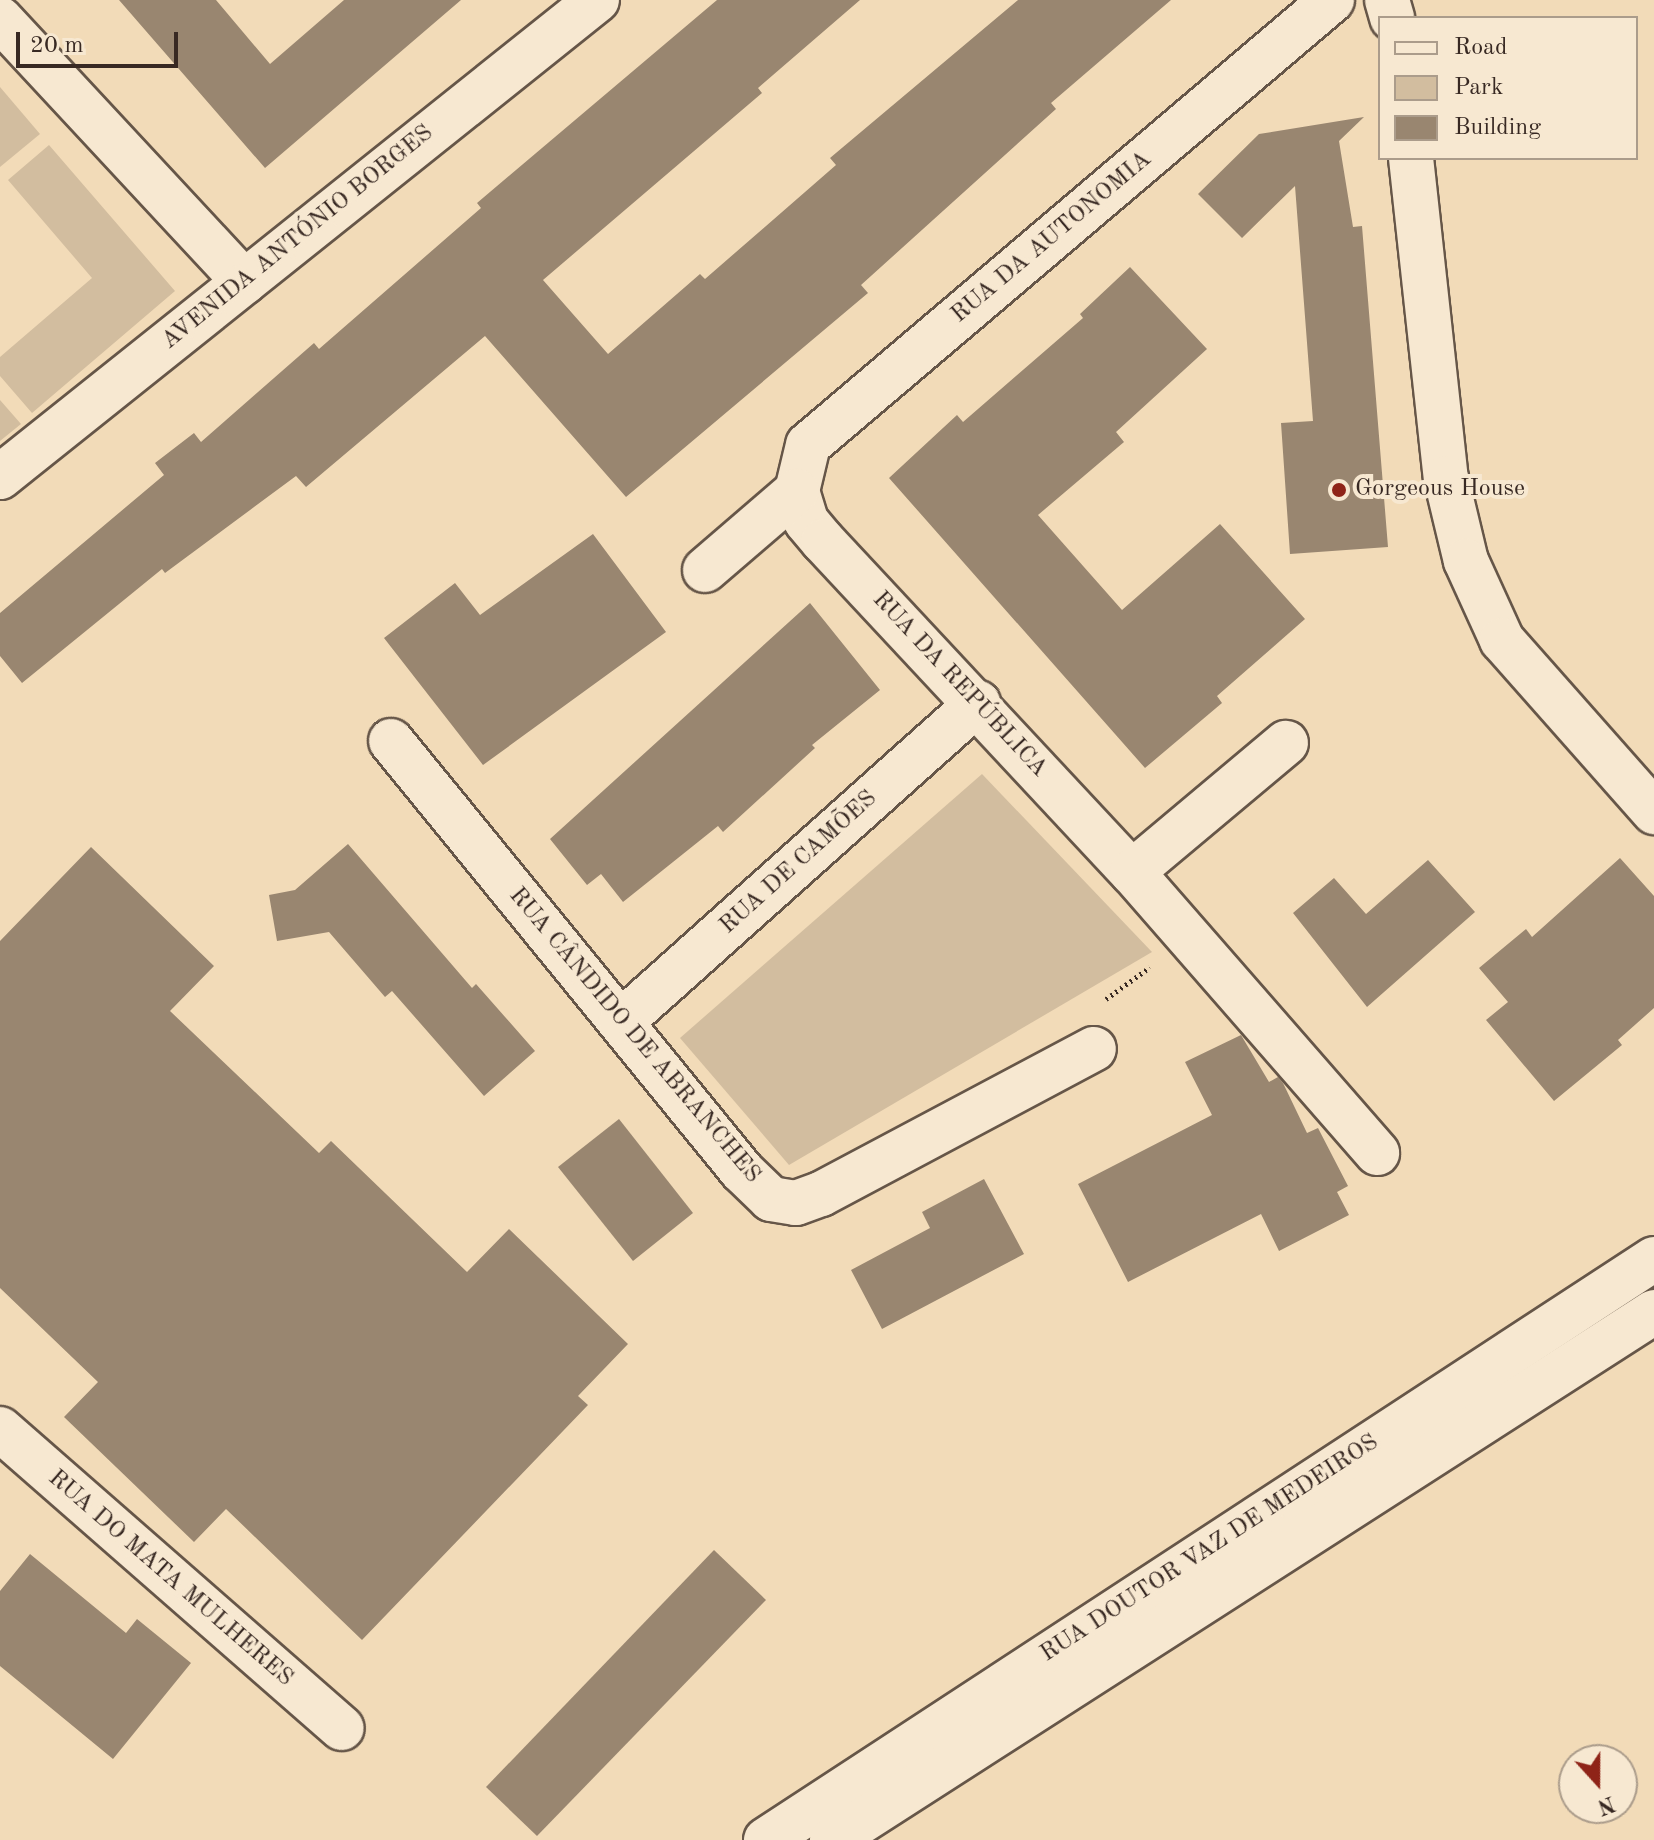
<!DOCTYPE html>
<meta charset="utf-8">
<style>
body{margin:0}
#map{position:relative;width:1654px;height:1840px;overflow:hidden;background:#f2dbb8;font-family:"Old Standard TT",serif}
div>[style]{position:absolute}
.green>*{inset:0;background:#d2bd9f}
.building>*{inset:0;background:#998670}
.path>*{height:5px;margin-top:-2.5px;transform-origin:0;background:repeating-linear-gradient(90deg,#382923 0 2px,transparent 0 6px)}
.roads{filter:drop-shadow(2px 0 #665648) drop-shadow(-2px 0 #665648) drop-shadow(0 2px #665648) drop-shadow(0 -2px #665648)}
.minor>*{height:44px;margin:-22px;padding:0 22px;transform-origin:22px;border-radius:22px;background:#f7e8d1}
.dots>*{width:22px;height:22px;translate:-50% -50%;box-sizing:border-box;border:4px solid #f7e8d1;border-radius:50%}
span{translate:-50% -50%;white-space:nowrap;text-align:center;line-height:1.15;-webkit-text-stroke:8px #f7e8d1;paint-order:stroke}
.street-label{font-size:24px;color:#382923}
.poi-label{font-size:24px;color:#382923}
.left{translate:0 -50%;text-align:left}
.legend{position:absolute;left:1378px;top:16px;width:260px;height:144px;box-sizing:border-box;background:#f7e8d1;border:2px solid #ab9c8b;margin:0;padding:10px 14px;list-style:none;font-size:24px;color:#382923}
.legend li{display:flex;align-items:center;gap:16px;height:40px}
.legend b{width:40px;border:2px solid #ab9c8b}
.north{position:absolute;left:1558px;top:1744px;width:80px;height:80px;box-sizing:border-box;background:#f7e8d1;border:2px solid #ab9c8b;border-radius:50%;rotate:159deg;font-size:22px;font-weight:700;line-height:32px;text-align:center;color:#382923}
.north::after{content:'';display:block;margin:auto;width:28px;height:36px;background:#8f2418;clip-path:polygon(50% 0,100% 100%,50% 72%,0 100%)}
.scale{position:absolute;left:16px;top:32px;width:162px;height:36px;box-sizing:border-box;border:4px solid #382923;border-top:0;padding-left:10px;font-size:24px;line-height:28px;white-space:nowrap;color:#382923;-webkit-text-stroke:6px #f7e8d1;paint-order:stroke}
</style>
<div id="map">
<div class="green">
<i style="clip-path:polygon(0 87px,40px 134px,0 167px)"></i>
<i style="clip-path:polygon(49px 145px,175px 291px,32px 413px,0 376px,0 357px,92px 278px,8px 180px)"></i>
<i style="clip-path:polygon(0 400px,21px 424px,0 441px)"></i>
<i style="clip-path:polygon(982px 774px,1152px 952px,789px 1165px,680px 1038px)"></i>
</div>
<div class="building">
<i style="clip-path:polygon(119px 0,216px 0,270px 64px,344px 0,461px 0,265px 168px)"></i>
<i style="clip-path:polygon(717px 0,860px 0,758px 88px,762px 93px,543px 280px,608px 354px,700px 274px,705px 279px,836px 165px,830px 158px,1018px 0,1171px 0,1051px 103px,1056px 109px,861px 285px,868px 293px,626px 497px,485px 336px,306px 487px,296px 476px,165px 573px,162px 569px,22px 683px,0 656px,0 613px,164px 475px,155px 463px,194px 433px,201px 442px,314px 343px,319px 349px,481px 208px,477px 203px)"></i>
<i style="clip-path:polygon(1364px 117px,1339px 141px,1353px 227px,1362px 226px,1388px 547px,1290px 554px,1281px 423px,1313px 421px,1295px 186px,1242px 238px,1198px 194px,1259px 134px)"></i>
<i style="clip-path:polygon(1130px 267px,1207px 349px,1116px 432px,1124px 442px,1038px 515px,1122px 610px,1220px 524px,1305px 619px,1217px 696px,1222px 703px,1145px 768px,889px 478px,957px 415px,963px 422px,1083px 318px,1080px 314px)"></i>
<i style="clip-path:polygon(593px 534px,666px 632px,483px 765px,384px 638px,455px 583px,480px 615px)"></i>
<i style="clip-path:polygon(810px 603px,880px 690px,812px 745px,815px 748px,723px 832px,718px 826px,623px 902px,601px 874px,587px 885px,550px 839px)"></i>
<i style="clip-path:polygon(348px 844px,472px 988px,476px 984px,535px 1051px,484px 1096px,392px 991px,385px 997px,329px 932px,277px 941px,269px 895px,295px 890px)"></i>
<i style="clip-path:polygon(91px 847px,214px 966px,170px 1011px,319px 1153px,331px 1141px,467px 1272px,509px 1229px,628px 1344px,578px 1396px,588px 1405px,362px 1640px,226px 1509px,194px 1542px,64px 1417px,98px 1382px,0 1288px,0 941px)"></i>
<i style="clip-path:polygon(1620px 858px,1654px 896px,1654px 1008px,1618px 1040px,1622px 1045px,1554px 1101px,1486px 1020px,1508px 1002px,1479px 968px,1526px 929px,1532px 937px)"></i>
<i style="clip-path:polygon(1428px 860px,1475px 912px,1367px 1007px,1293px 913px,1334px 878px,1366px 914px)"></i>
<i style="clip-path:polygon(1241px 1035px,1269px 1082px,1278px 1077px,1283px 1083px,1307px 1133px,1318px 1128px,1348px 1186px,1337px 1192px,1349px 1215px,1279px 1251px,1261px 1214px,1128px 1282px,1078px 1184px,1212px 1115px,1185px 1062px)"></i>
<i style="clip-path:polygon(619px 1119px,693px 1213px,633px 1261px,558px 1167px)"></i>
<i style="clip-path:polygon(984px 1179px,1024px 1254px,882px 1329px,851px 1270px,930px 1228px,922px 1212px)"></i>
<i style="clip-path:polygon(714px 1550px,766px 1600px,537px 1836px,486px 1787px)"></i>
<i style="clip-path:polygon(30px 1554px,126px 1633px,137px 1619px,191px 1663px,113px 1759px,0 1666px,0 1591px)"></i>
</div>
<div class="path">
<i style="left:1106px;top:999px;width:54px;rotate:-36deg"></i>
</div>
<div class="roads">
<div class="minor">
<i style="left:1332px;top:0;width:687px;rotate:139.66deg"></i>
<i style="left:808px;top:445px;width:47px;rotate:103.4deg"></i>
<i style="left:797px;top:491px;width:31px;rotate:73deg"></i>
<i style="left:806px;top:521px;width:26px;rotate:50deg"></i>
<i style="left:823px;top:541px;width:453px;rotate:47deg"></i>
<i style="left:1132px;top:872px;width:373px;rotate:48.9deg"></i>
<i style="left:1387px;top:0;width:19px;rotate:74deg"></i>
<i style="left:0;top:19px;width:359px;rotate:47.1deg"></i>
<i style="left:1411px;top:158px;width:322px;rotate:83.8deg"></i>
<i style="left:1446px;top:478px;width:85px;rotate:76.5deg"></i>
<i style="left:1466px;top:561px;width:87px;rotate:65.5deg"></i>
<i style="left:1502px;top:640px;width:230px;rotate:48.5deg"></i>
<i style="left:0;top:477px;width:764px;rotate:-38.62deg"></i>
<i style="left:705px;top:570px;width:121px;rotate:-40.7deg"></i>
<i style="left:391px;top:741px;width:555px;rotate:50.78deg"></i>
<i style="left:742px;top:1171px;width:40px;rotate:44deg"></i>
<i style="left:771px;top:1199px;width:25px;rotate:9deg"></i>
<i style="left:796px;top:1203px;width:27px;rotate:-20deg"></i>
<i style="left:821px;top:1194px;width:309px;rotate:-28deg"></i>
<i style="left:1132px;top:872px;width:201px;rotate:-40deg"></i>
<i style="left:621px;top:1022px;width:479px;rotate:-41.8deg"></i>
<i style="left:0;top:1429px;width:454px;rotate:41.2deg"></i>
<i style="left:766px;top:1840px;width:1061px;rotate:-33.2deg"></i>
<i style="left:832px;top:1840px;width:977px;rotate:-32.71deg"></i>
</div>
</div>
<div class="dots">
<i style="left:1339px;top:490px;background:#8f2418"></i>
</div>
<div class="street-label">
<span style="left:298px;top:238px;rotate:-39deg">AVENIDA ANTÓNIO BORGES</span>
<span style="left:1052px;top:238px;rotate:-40deg">RUA DA AUTONOMIA</span>
<span style="left:959px;top:685px;rotate:47deg">RUA DA REPÚBLICA</span>
<span style="left:799px;top:863px;rotate:-42deg">RUA DE CAMÕES</span>
<span style="left:634px;top:1036px;rotate:50deg">RUA CÂNDIDO DE ABRANCHES</span>
<span style="left:1210px;top:1549px;rotate:-33deg">RUA DOUTOR VAZ DE MEDEIROS</span>
<span style="left:170px;top:1579px;rotate:41deg">RUA DO MATA MULHERES</span>
</div>
<div class="poi-label">
<span class="left" style="left:1355px;top:490px">Gorgeous House</span>
</div>
<ul class="legend">
<li><b style="height:10px;background:#f7e8d1"></b>Road</li>
<li><b style="height:22px;background:#d2bd9f"></b>Park</li>
<li><b style="height:22px;background:#998670"></b>Building</li>
</ul>
<div class="north">N</div>
<div class="scale">20 m</div>
</div>
